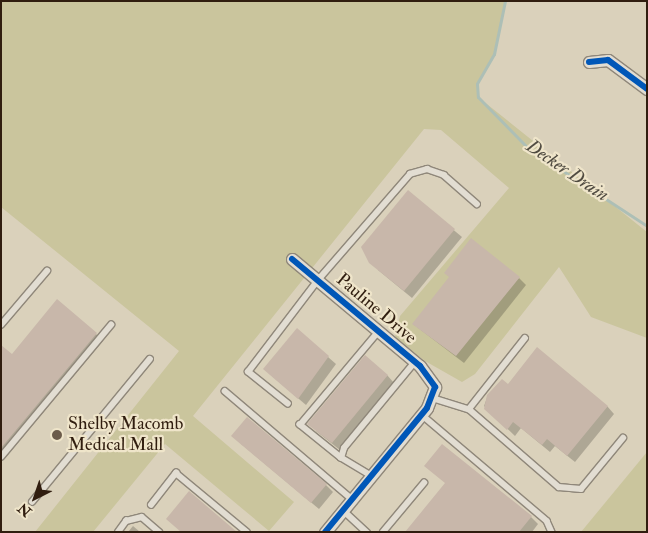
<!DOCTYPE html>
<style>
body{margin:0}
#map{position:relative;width:648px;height:533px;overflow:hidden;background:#dad1bb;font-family:"IM FELL Double Pica",serif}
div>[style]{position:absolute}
.green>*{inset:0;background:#cac59d}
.shadow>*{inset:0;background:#0003}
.stream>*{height:3px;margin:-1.5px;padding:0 1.5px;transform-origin:1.5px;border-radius:1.5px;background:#adbfb6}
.building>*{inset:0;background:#c8b7aa}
.roads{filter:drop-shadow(1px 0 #8f877a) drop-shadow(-1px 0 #8f877a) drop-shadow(0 1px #8f877a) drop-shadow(0 -1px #8f877a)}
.service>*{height:5.5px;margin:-2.75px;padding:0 2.75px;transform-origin:2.75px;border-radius:2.75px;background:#e2ddd2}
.minor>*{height:11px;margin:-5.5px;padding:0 5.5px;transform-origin:5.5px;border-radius:5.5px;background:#e2ddd2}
.cycleway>*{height:6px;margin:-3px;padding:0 3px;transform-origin:3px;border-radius:3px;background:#0057b8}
.dots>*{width:14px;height:14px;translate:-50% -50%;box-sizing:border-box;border:2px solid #efe5ca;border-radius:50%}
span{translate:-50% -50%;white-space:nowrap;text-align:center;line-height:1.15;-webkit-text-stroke:4.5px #efe5ca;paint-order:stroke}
.street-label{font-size:18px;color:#301d0f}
.poi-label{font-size:18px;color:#301d0f}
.left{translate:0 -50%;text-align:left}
.water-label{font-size:19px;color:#504b41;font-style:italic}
.frame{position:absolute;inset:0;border:2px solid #301d0f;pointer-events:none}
.north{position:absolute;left:10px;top:473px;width:50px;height:50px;-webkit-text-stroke:4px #efe5ca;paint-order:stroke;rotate:221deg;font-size:14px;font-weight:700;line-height:20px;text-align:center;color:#301d0f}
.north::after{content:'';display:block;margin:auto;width:18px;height:22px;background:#301d0f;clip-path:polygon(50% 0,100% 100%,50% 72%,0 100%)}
</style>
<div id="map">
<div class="green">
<i style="clip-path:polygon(1px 1px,505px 1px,494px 54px,477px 84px,478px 97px,647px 232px,647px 338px,591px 317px,559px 267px,475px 374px,462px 382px,425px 361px,395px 337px,400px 316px,509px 188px,441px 130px,424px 129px,193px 416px,294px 502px,269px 531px,165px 444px,93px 532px,35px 532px,179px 351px,1px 207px)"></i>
<i style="clip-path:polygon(647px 452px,647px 532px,581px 532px)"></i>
</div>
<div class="shadow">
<i style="clip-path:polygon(408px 192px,462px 237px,412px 298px,378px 270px)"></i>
<i style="clip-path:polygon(519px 278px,526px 285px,464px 363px,413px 324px)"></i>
<i style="clip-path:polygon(297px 330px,336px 364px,306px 405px,272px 376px)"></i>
<i style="clip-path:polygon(96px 334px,103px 341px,7px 456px,1px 451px,1px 367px,12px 355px)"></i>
<i style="clip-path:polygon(387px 375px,394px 383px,340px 450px,316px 431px)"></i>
<i style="clip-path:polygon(508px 385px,607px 406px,614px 414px,575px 462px,555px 446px,550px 452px,521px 428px,515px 436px,484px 406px,488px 395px)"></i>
<i style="clip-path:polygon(240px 443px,326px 485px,333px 492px,319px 509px)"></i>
<i style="clip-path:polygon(446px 484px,531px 517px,538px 524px,532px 532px,407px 532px)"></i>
<i style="clip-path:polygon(133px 526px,140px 532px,128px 532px)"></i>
</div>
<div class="stream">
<i style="left:505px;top:1px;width:54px;rotate:101.7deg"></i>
<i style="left:494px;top:54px;width:34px;rotate:120deg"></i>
<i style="left:477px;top:84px;width:13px;rotate:86deg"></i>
<i style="left:478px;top:97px;width:71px;rotate:45.6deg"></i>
<i style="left:528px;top:148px;width:142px;rotate:33.2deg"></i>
</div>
<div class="building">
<i style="clip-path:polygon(408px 190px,455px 229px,404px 291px,369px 263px,361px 247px)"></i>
<i style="clip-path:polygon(471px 238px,520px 277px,456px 356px,412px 324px,449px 277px,444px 273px)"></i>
<i style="clip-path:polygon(57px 299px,97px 333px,1px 448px,1px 345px,12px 354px)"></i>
<i style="clip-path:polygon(297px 328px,329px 356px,298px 399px,263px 369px)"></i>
<i style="clip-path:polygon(537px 347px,608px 406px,567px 456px,547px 439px,542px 445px,513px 422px,507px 430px,484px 409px,487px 395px,502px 379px,508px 384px)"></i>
<i style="clip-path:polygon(365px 355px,388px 375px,332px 443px,307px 424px)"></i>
<i style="clip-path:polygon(247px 417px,327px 484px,311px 503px,231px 436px)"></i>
<i style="clip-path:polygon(442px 444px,532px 516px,519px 532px,405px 532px,445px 483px,424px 466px)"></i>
<i style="clip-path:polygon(189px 491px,237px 532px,181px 532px,166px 519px)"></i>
</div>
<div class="roads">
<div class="service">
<i style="left:1px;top:325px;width:71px;rotate:-49.6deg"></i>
<i style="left:225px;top:391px;width:167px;rotate:40.4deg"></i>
<i style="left:432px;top:398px;width:39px;rotate:17deg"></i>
<i style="left:469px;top:409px;width:119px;rotate:40.9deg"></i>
<i style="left:559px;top:487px;width:22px;rotate:5deg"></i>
<i style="left:581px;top:489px;width:66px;rotate:-50.5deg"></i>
<i style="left:288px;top:404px;width:51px;rotate:-141.3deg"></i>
<i style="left:248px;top:372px;width:116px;rotate:-52.7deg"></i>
<i style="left:318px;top:280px;width:140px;rotate:-49deg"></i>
<i style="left:410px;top:174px;width:18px;rotate:-16deg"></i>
<i style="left:427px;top:169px;width:18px;rotate:19deg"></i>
<i style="left:444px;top:175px;width:44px;rotate:41.3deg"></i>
<i style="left:469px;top:409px;width:90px;rotate:-51.7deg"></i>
<i style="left:421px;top:414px;width:165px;rotate:40.3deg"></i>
<i style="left:547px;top:521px;width:12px;rotate:66deg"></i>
<i style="left:1px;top:457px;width:172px;rotate:-50.2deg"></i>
<i style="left:341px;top:458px;width:53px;rotate:-141.2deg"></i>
<i style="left:300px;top:425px;width:123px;rotate:-50deg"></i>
<i style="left:371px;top:476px;width:35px;rotate:-149deg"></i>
<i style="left:341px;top:458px;width:10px;rotate:-73deg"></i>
<i style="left:344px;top:448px;width:112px;rotate:-50.5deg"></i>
<i style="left:32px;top:502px;width:185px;rotate:-50.5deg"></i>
<i style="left:151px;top:505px;width:41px;rotate:-52deg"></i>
<i style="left:176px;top:473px;width:92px;rotate:39.7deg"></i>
<i style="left:343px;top:510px;width:33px;rotate:43deg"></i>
<i style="left:118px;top:532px;width:14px;rotate:-54deg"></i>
<i style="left:126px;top:521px;width:16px;rotate:-14deg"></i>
<i style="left:142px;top:517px;width:23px;rotate:41deg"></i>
<i style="left:383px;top:532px;width:64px;rotate:-50.1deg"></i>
</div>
<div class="minor">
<i style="left:589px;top:62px;width:19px;rotate:-6deg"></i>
<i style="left:608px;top:60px;width:49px;rotate:36.6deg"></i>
<i style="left:292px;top:259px;width:167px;rotate:39.9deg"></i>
<i style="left:420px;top:366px;width:26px;rotate:54deg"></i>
<i style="left:435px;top:387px;width:22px;rotate:111deg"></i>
<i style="left:427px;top:408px;width:161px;rotate:129.4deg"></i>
</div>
</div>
<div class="cycleway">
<i style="left:589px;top:62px;width:19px;rotate:-6deg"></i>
<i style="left:608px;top:60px;width:49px;rotate:36.6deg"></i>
<i style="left:292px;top:259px;width:167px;rotate:39.9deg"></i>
<i style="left:420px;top:366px;width:26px;rotate:54deg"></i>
<i style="left:435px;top:387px;width:22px;rotate:111deg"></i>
<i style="left:427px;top:408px;width:161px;rotate:129.4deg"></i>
</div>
<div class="dots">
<i style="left:57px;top:435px;background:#6c5c4b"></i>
</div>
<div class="street-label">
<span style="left:376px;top:309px;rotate:40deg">Pauline Drive</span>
</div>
<div class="poi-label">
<span class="left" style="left:68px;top:435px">Shelby Macomb<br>Medical Mall</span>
</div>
<div class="water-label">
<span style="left:567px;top:171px;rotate:34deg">Decker Drain</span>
</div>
<div class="frame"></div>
<div class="north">N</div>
</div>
